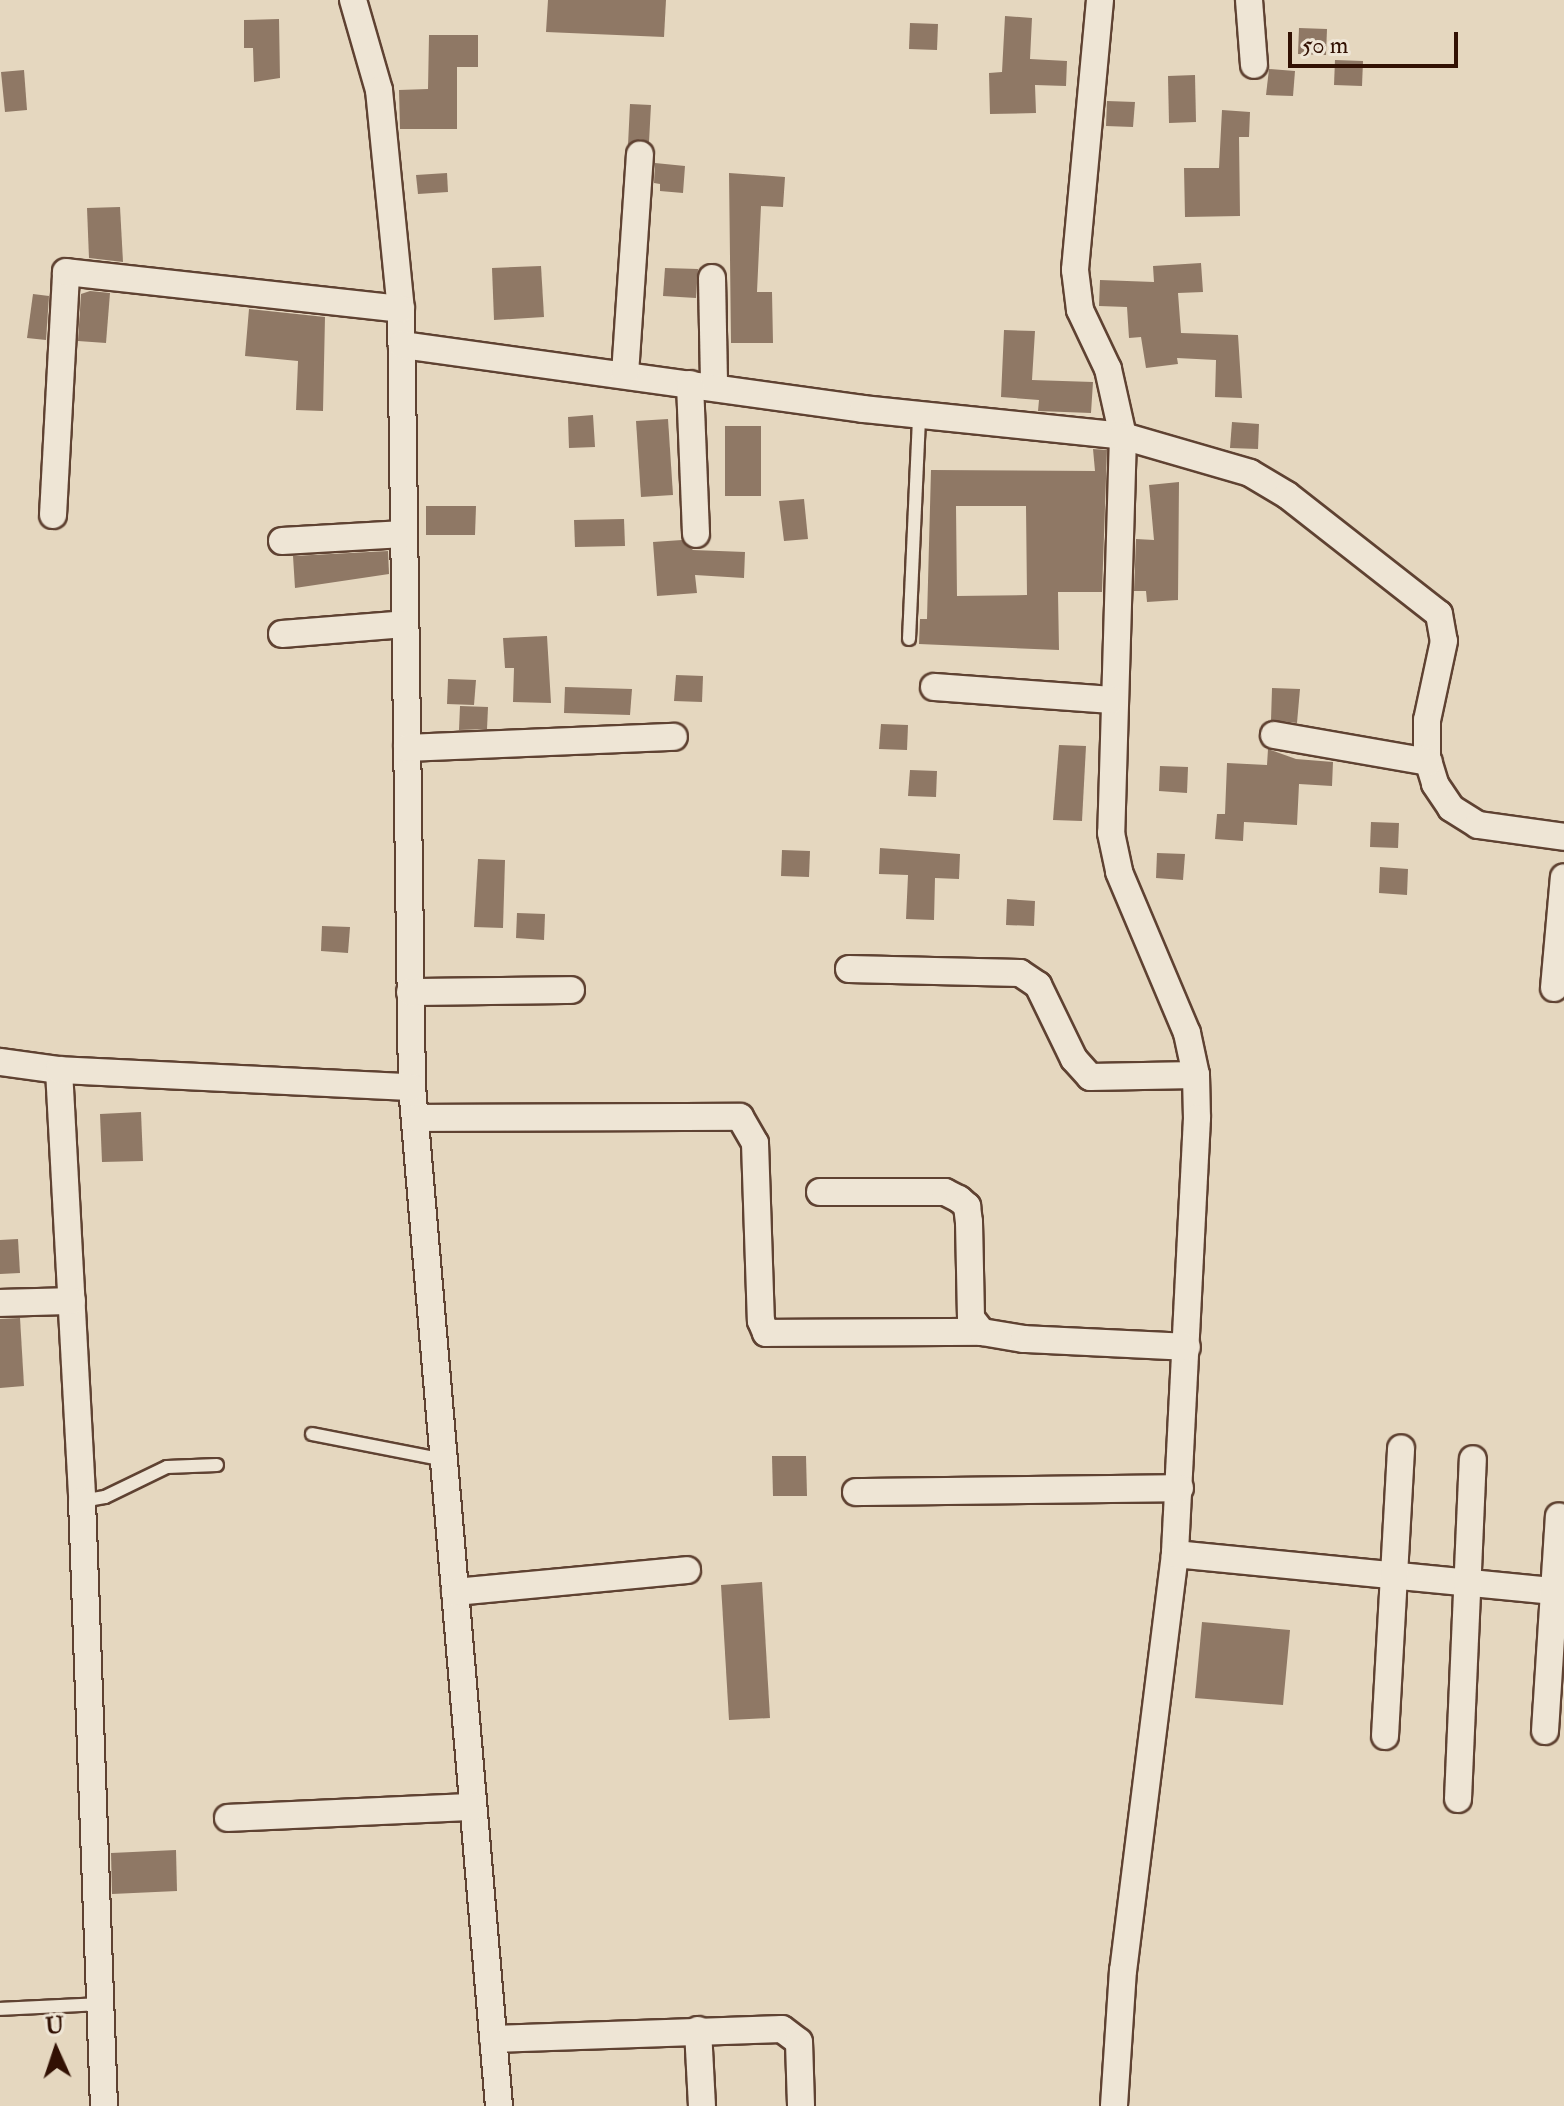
<!DOCTYPE html>
<style>
body{margin:0}
#map{position:relative;width:1564px;height:2106px;overflow:hidden;background:#e5d7bf;font-family:"IM FELL Double Pica",serif}
div>[style]{position:absolute}
.building>*{inset:0;background:#8f7865}
.roads{filter:drop-shadow(2px 0 #5f4232) drop-shadow(-2px 0 #5f4232) drop-shadow(0 2px #5f4232) drop-shadow(0 -2px #5f4232)}
.lane>*{height:12px;margin:-6px;padding:0 6px;transform-origin:6px;border-radius:6px;background:#eee5d5}
.street>*{height:26px;margin:-13px;padding:0 13px;transform-origin:13px;border-radius:13px;background:#eee5d5}
span{translate:-50% -50%;white-space:nowrap;text-align:center;line-height:1.15;-webkit-text-stroke:7px #eee5d5;paint-order:stroke}
.north{position:absolute;left:16px;top:2010px;width:80px;height:80px;-webkit-text-stroke:6px #eee5d5;paint-order:stroke;rotate:357deg;font-size:22px;font-weight:700;line-height:32px;text-align:center;color:#321103}
.north::after{content:'';display:block;margin:auto;width:28px;height:36px;background:#321103;clip-path:polygon(50% 0,100% 100%,50% 72%,0 100%)}
.scale{position:absolute;left:1288px;top:32px;width:170px;height:36px;box-sizing:border-box;border:4px solid #321103;border-top:0;padding-left:10px;font-size:24px;line-height:28px;white-space:nowrap;color:#321103;-webkit-text-stroke:6px #eee5d5;paint-order:stroke}
</style>
<div id="map">
<div class="building">
<i style="clip-path:polygon(548px 0,666px 0,664px 37px,546px 32px)"></i>
<i style="clip-path:polygon(1005px 16px,1032px 18px,1030px 59px,1067px 61px,1066px 86px,1035px 85px,1036px 113px,990px 114px,989px 73px,1002px 72px)"></i>
<i style="clip-path:polygon(279px 19px,280px 78px,254px 82px,253px 48px,244px 48px,244px 20px)"></i>
<i style="clip-path:polygon(910px 23px,938px 24px,937px 50px,909px 49px)"></i>
<i style="clip-path:polygon(1299px 28px,1327px 29px,1326px 55px,1298px 54px)"></i>
<i style="clip-path:polygon(429px 35px,478px 35px,478px 67px,457px 67px,457px 129px,400px 129px,399px 90px,428px 89px)"></i>
<i style="clip-path:polygon(1335px 60px,1363px 61px,1362px 86px,1334px 85px)"></i>
<i style="clip-path:polygon(1269px 69px,1295px 71px,1293px 96px,1266px 95px)"></i>
<i style="clip-path:polygon(24px 70px,27px 110px,5px 112px,1px 72px)"></i>
<i style="clip-path:polygon(1195px 75px,1196px 122px,1169px 123px,1168px 76px)"></i>
<i style="clip-path:polygon(1107px 101px,1135px 102px,1133px 127px,1106px 126px)"></i>
<i style="clip-path:polygon(630px 104px,651px 105px,649px 142px,640px 139px,628px 145px)"></i>
<i style="clip-path:polygon(1222px 110px,1250px 112px,1249px 137px,1239px 137px,1240px 216px,1185px 217px,1184px 168px,1219px 168px)"></i>
<i style="clip-path:polygon(655px 163px,685px 166px,683px 193px,660px 191px,660px 184px,654px 183px)"></i>
<i style="clip-path:polygon(447px 173px,448px 192px,418px 194px,416px 175px)"></i>
<i style="clip-path:polygon(729px 173px,785px 177px,783px 207px,761px 206px,757px 292px,772px 292px,773px 343px,731px 343px)"></i>
<i style="clip-path:polygon(120px 207px,123px 262px,89px 258px,87px 208px)"></i>
<i style="clip-path:polygon(1201px 263px,1203px 292px,1178px 293px,1181px 333px,1238px 335px,1242px 398px,1215px 397px,1216px 360px,1177px 358px,1178px 364px,1146px 368px,1141px 337px,1129px 338px,1127px 307px,1099px 306px,1100px 280px,1154px 282px,1153px 266px)"></i>
<i style="clip-path:polygon(541px 266px,544px 317px,494px 320px,492px 268px)"></i>
<i style="clip-path:polygon(665px 268px,698px 269px,696px 298px,663px 296px)"></i>
<i style="clip-path:polygon(90px 291px,110px 293px,106px 343px,78px 341px,81px 294px)"></i>
<i style="clip-path:polygon(33px 294px,49px 296px,46px 340px,27px 338px)"></i>
<i style="clip-path:polygon(249px 309px,325px 317px,323px 411px,296px 410px,298px 361px,245px 356px)"></i>
<i style="clip-path:polygon(1004px 330px,1035px 331px,1032px 380px,1093px 382px,1091px 413px,1038px 411px,1039px 400px,1001px 397px)"></i>
<i style="clip-path:polygon(593px 415px,595px 447px,569px 448px,568px 417px)"></i>
<i style="clip-path:polygon(668px 419px,673px 495px,641px 497px,636px 421px)"></i>
<i style="clip-path:polygon(1232px 422px,1259px 424px,1258px 449px,1230px 448px)"></i>
<i style="clip-path:polygon(725px 426px,761px 426px,761px 496px,725px 496px)"></i>
<i style="clip-path:polygon(evenodd,1093px 449px,1107px 450px,1102px 592px,1058px 592px,1059px 650px,919px 644px,920px 619px,927px 619px,931px 470px,1095px 471px,1093px 449px,956px 506px,1026px 506px,1027px 595px,957px 596px,956px 506px)"></i>
<i style="clip-path:polygon(1179px 482px,1178px 600px,1147px 602px,1146px 591px,1134px 591px,1136px 539px,1154px 540px,1149px 485px)"></i>
<i style="clip-path:polygon(804px 499px,808px 539px,784px 541px,779px 501px)"></i>
<i style="clip-path:polygon(426px 506px,476px 506px,475px 535px,426px 535px)"></i>
<i style="clip-path:polygon(624px 519px,625px 546px,575px 547px,574px 520px)"></i>
<i style="clip-path:polygon(682px 540px,693px 550px,745px 552px,744px 578px,695px 575px,697px 593px,657px 596px,653px 542px)"></i>
<i style="clip-path:polygon(388px 551px,389px 574px,295px 588px,293px 556px)"></i>
<i style="clip-path:polygon(547px 636px,551px 703px,513px 702px,514px 668px,505px 668px,503px 638px)"></i>
<i style="clip-path:polygon(676px 675px,703px 676px,702px 702px,674px 701px)"></i>
<i style="clip-path:polygon(448px 679px,476px 680px,474px 705px,447px 704px)"></i>
<i style="clip-path:polygon(565px 687px,632px 689px,630px 715px,564px 713px)"></i>
<i style="clip-path:polygon(1272px 688px,1300px 689px,1297px 723px,1271px 720px)"></i>
<i style="clip-path:polygon(460px 706px,488px 707px,487px 729px,459px 730px)"></i>
<i style="clip-path:polygon(881px 724px,908px 725px,907px 750px,879px 749px)"></i>
<i style="clip-path:polygon(1059px 745px,1086px 746px,1082px 821px,1053px 820px)"></i>
<i style="clip-path:polygon(1268px 749px,1296px 759px,1333px 762px,1332px 786px,1299px 784px,1297px 825px,1244px 822px,1243px 841px,1215px 839px,1217px 814px,1225px 814px,1227px 763px,1267px 765px)"></i>
<i style="clip-path:polygon(1160px 766px,1188px 767px,1187px 793px,1159px 791px)"></i>
<i style="clip-path:polygon(910px 770px,937px 771px,936px 797px,908px 796px)"></i>
<i style="clip-path:polygon(1371px 822px,1399px 823px,1398px 848px,1370px 847px)"></i>
<i style="clip-path:polygon(880px 848px,960px 854px,959px 879px,935px 878px,934px 920px,906px 919px,908px 875px,879px 874px)"></i>
<i style="clip-path:polygon(782px 850px,810px 851px,809px 877px,781px 876px)"></i>
<i style="clip-path:polygon(1157px 853px,1185px 854px,1183px 880px,1156px 878px)"></i>
<i style="clip-path:polygon(478px 859px,505px 860px,503px 928px,474px 927px)"></i>
<i style="clip-path:polygon(1380px 867px,1408px 869px,1407px 895px,1379px 893px)"></i>
<i style="clip-path:polygon(1007px 899px,1035px 901px,1034px 926px,1006px 925px)"></i>
<i style="clip-path:polygon(517px 913px,545px 914px,544px 940px,516px 938px)"></i>
<i style="clip-path:polygon(322px 926px,350px 927px,348px 953px,321px 951px)"></i>
<i style="clip-path:polygon(141px 1112px,143px 1161px,102px 1162px,100px 1114px)"></i>
<i style="clip-path:polygon(18px 1239px,20px 1273px,0 1274px,0 1240px)"></i>
<i style="clip-path:polygon(20px 1318px,24px 1386px,0 1388px,0 1319px)"></i>
<i style="clip-path:polygon(772px 1456px,806px 1456px,807px 1496px,773px 1496px)"></i>
<i style="clip-path:polygon(762px 1582px,770px 1718px,729px 1720px,721px 1585px)"></i>
<i style="clip-path:polygon(1202px 1622px,1290px 1630px,1283px 1705px,1195px 1698px)"></i>
<i style="clip-path:polygon(176px 1850px,177px 1891px,112px 1894px,111px 1853px)"></i>
</div>
<div class="roads">
<div class="lane">
<i style="left:909px;top:639px;width:224px;rotate:-87.4deg"></i>
<i style="left:312px;top:1434px;width:130px;rotate:11.1deg"></i>
<i style="left:82px;top:1501px;width:23px;rotate:-10deg"></i>
<i style="left:105px;top:1497px;width:69px;rotate:-25.8deg"></i>
<i style="left:167px;top:1467px;width:50px;rotate:-2.3deg"></i>
<i style="left:0;top:2009px;width:101px;rotate:-2.8deg"></i>
</div>
<div class="street">
<i style="left:353px;top:0;width:94px;rotate:73.9deg"></i>
<i style="left:379px;top:90px;width:220px;rotate:84.3deg"></i>
<i style="left:401px;top:309px;width:778px;rotate:89.19deg"></i>
<i style="left:412px;top:1087px;width:1023px;rotate:85.12deg"></i>
<i style="left:1100px;top:0;width:271px;rotate:95.3deg"></i>
<i style="left:1075px;top:270px;width:40px;rotate:82.9deg"></i>
<i style="left:1080px;top:310px;width:65px;rotate:64.6deg"></i>
<i style="left:1108px;top:369px;width:69px;rotate:77.4deg"></i>
<i style="left:1123px;top:436px;width:397px;rotate:91.7deg"></i>
<i style="left:1111px;top:833px;width:40px;rotate:78deg"></i>
<i style="left:1119px;top:872px;width:175px;rotate:67.1deg"></i>
<i style="left:1187px;top:1033px;width:43px;rotate:77.9deg"></i>
<i style="left:1196px;top:1075px;width:43px;rotate:88.7deg"></i>
<i style="left:1197px;top:1118px;width:437px;rotate:92.9deg"></i>
<i style="left:1175px;top:1554px;width:419px;rotate:97.1deg"></i>
<i style="left:1123px;top:1970px;width:136px;rotate:93.8deg"></i>
<i style="left:1249px;top:0;width:65px;rotate:85.6deg"></i>
<i style="left:712px;top:278px;width:109px;rotate:88.9deg"></i>
<i style="left:402px;top:345px;width:465px;rotate:7.9deg"></i>
<i style="left:863px;top:409px;width:261px;rotate:5.9deg"></i>
<i style="left:1123px;top:436px;width:132px;rotate:16.2deg"></i>
<i style="left:1250px;top:473px;width:43px;rotate:30.7deg"></i>
<i style="left:1287px;top:495px;width:193px;rotate:38.1deg"></i>
<i style="left:1439px;top:614px;width:27px;rotate:80deg"></i>
<i style="left:1444px;top:641px;width:81px;rotate:102.1deg"></i>
<i style="left:1427px;top:720px;width:37px;rotate:90deg"></i>
<i style="left:1427px;top:757px;width:28px;rotate:73deg"></i>
<i style="left:1435px;top:784px;width:29px;rotate:56deg"></i>
<i style="left:1451px;top:808px;width:32px;rotate:32deg"></i>
<i style="left:1478px;top:825px;width:87px;rotate:7.9deg"></i>
<i style="left:625px;top:374px;width:220px;rotate:-86.1deg"></i>
<i style="left:690px;top:384px;width:150px;rotate:87.7deg"></i>
<i style="left:53px;top:515px;width:243px;rotate:-86.9deg"></i>
<i style="left:66px;top:272px;width:337px;rotate:6.3deg"></i>
<i style="left:282px;top:541px;width:122px;rotate:-3.3deg"></i>
<i style="left:282px;top:634px;width:123px;rotate:-4.6deg"></i>
<i style="left:934px;top:687px;width:179px;rotate:4.2deg"></i>
<i style="left:1274px;top:735px;width:157px;rotate:9.9deg"></i>
<i style="left:407px;top:748px;width:267px;rotate:-2.4deg"></i>
<i style="left:849px;top:969px;width:171px;rotate:1.3deg"></i>
<i style="left:1020px;top:973px;width:22px;rotate:34deg"></i>
<i style="left:1038px;top:985px;width:82px;rotate:64.1deg"></i>
<i style="left:1074px;top:1059px;width:24px;rotate:48deg"></i>
<i style="left:1090px;top:1077px;width:106px;rotate:-1.1deg"></i>
<i style="left:1554px;top:988px;width:111px;rotate:-84.9deg"></i>
<i style="left:410px;top:992px;width:161px;rotate:-0.7deg"></i>
<i style="left:0;top:1062px;width:60px;rotate:7.7deg"></i>
<i style="left:59px;top:1070px;width:432px;rotate:86.9deg"></i>
<i style="left:82px;top:1501px;width:605px;rotate:87.92deg"></i>
<i style="left:59px;top:1070px;width:353px;rotate:2.8deg"></i>
<i style="left:415px;top:1118px;width:325px;rotate:-0.2deg"></i>
<i style="left:740px;top:1117px;width:30px;rotate:60deg"></i>
<i style="left:755px;top:1143px;width:178px;rotate:88.1deg"></i>
<i style="left:761px;top:1321px;width:13px;rotate:67deg"></i>
<i style="left:766px;top:1333px;width:216px;rotate:-0.3deg"></i>
<i style="left:820px;top:1192px;width:125px"></i>
<i style="left:945px;top:1192px;width:16px;rotate:27deg"></i>
<i style="left:959px;top:1199px;width:11px;rotate:41deg"></i>
<i style="left:967px;top:1206px;width:16px;rotate:83deg"></i>
<i style="left:969px;top:1222px;width:96px;rotate:88.8deg"></i>
<i style="left:971px;top:1318px;width:18px;rotate:52deg"></i>
<i style="left:982px;top:1332px;width:43px;rotate:9.5deg"></i>
<i style="left:1024px;top:1339px;width:163px;rotate:2.8deg"></i>
<i style="left:0;top:1303px;width:72px;rotate:-1.6deg"></i>
<i style="left:856px;top:1492px;width:324px;rotate:-0.7deg"></i>
<i style="left:1175px;top:1554px;width:391px;rotate:5.6deg"></i>
<i style="left:455px;top:1592px;width:233px;rotate:-5.4deg"></i>
<i style="left:1545px;top:1731px;width:215px;rotate:-86.3deg"></i>
<i style="left:1385px;top:1736px;width:288px;rotate:-86.8deg"></i>
<i style="left:1458px;top:1799px;width:340px;rotate:-87.5deg"></i>
<i style="left:228px;top:1818px;width:245px;rotate:-2.6deg"></i>
<i style="left:698px;top:2030px;width:76px;rotate:87deg"></i>
<i style="left:493px;top:2039px;width:289px;rotate:-2deg"></i>
<i style="left:782px;top:2029px;width:21px;rotate:37deg"></i>
<i style="left:799px;top:2042px;width:64px;rotate:88.2deg"></i>
</div>
</div>
<div class="north">U</div>
<div class="scale">50 m</div>
</div>
